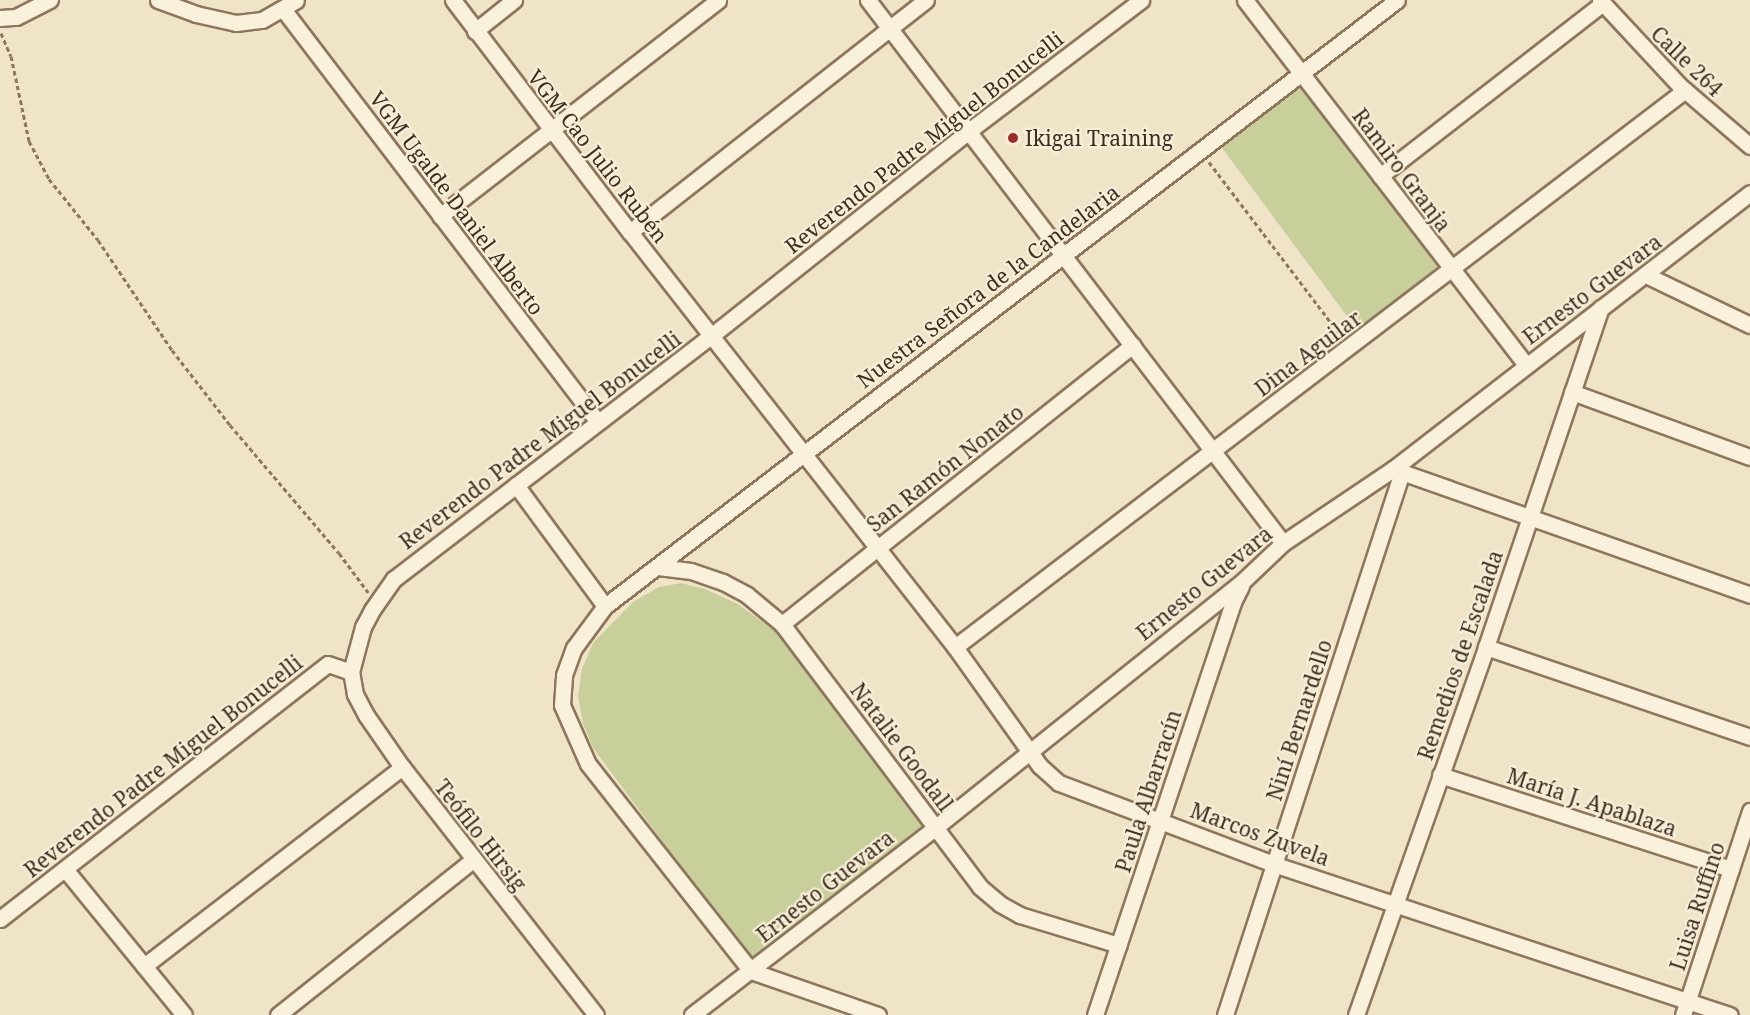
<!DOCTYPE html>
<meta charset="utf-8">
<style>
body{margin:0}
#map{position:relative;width:1750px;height:1015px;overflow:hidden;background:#f0e4c8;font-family:"Noto Serif",serif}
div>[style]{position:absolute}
.green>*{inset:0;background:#c9cf9b}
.path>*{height:3px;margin-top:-1.5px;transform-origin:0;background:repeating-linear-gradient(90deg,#8d765c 0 4.5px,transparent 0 7.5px)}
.roads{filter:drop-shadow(2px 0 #8d765c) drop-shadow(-2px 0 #8d765c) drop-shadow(0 2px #8d765c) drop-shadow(0 -2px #8d765c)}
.minor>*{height:15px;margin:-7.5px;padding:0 7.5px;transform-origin:7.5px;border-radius:7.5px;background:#faf1dc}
.dots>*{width:16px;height:16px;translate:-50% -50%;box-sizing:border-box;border:3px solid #f7eed8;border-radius:50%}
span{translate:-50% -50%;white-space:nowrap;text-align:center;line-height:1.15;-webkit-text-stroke:4.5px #f7eed8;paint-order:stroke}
.street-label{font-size:21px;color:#3d2e20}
.poi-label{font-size:21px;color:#3d2e20}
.left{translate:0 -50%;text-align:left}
</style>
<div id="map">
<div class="green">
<i style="clip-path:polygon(1300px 84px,1442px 270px,1358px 331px,1220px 145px)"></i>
<i style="clip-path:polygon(681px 583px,705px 589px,738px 604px,775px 631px,928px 828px,752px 962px,593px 748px,583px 724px,578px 695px,582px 669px,593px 643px,633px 602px,659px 587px)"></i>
</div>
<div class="path">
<i style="left:1px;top:33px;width:25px;rotate:67deg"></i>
<i style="left:11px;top:56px;width:87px;rotate:78deg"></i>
<i style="left:29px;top:141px;width:43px;rotate:62.2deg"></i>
<i style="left:49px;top:179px;width:78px;rotate:51.2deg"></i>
<i style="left:98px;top:240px;width:133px;rotate:56.1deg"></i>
<i style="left:172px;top:350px;width:95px;rotate:52.3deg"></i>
<i style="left:230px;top:425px;width:168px;rotate:49.6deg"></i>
<i style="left:339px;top:553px;width:49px;rotate:53.4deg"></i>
<i style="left:1209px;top:162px;width:218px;rotate:52.8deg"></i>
</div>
<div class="roads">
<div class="minor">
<i style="left:158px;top:0;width:40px;rotate:20.2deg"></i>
<i style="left:196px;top:14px;width:41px;rotate:12.7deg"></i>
<i style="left:236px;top:23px;width:26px;rotate:-7deg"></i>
<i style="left:262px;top:20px;width:39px;rotate:-30deg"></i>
<i style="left:453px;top:0;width:292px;rotate:52.7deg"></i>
<i style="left:630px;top:232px;width:527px;rotate:51.93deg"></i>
<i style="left:955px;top:647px;width:146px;rotate:54.5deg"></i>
<i style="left:1040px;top:766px;width:25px;rotate:42deg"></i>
<i style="left:1059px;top:783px;width:229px;rotate:20.7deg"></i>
<i style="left:1273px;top:864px;width:481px;rotate:18.3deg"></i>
<i style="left:868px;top:0;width:683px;rotate:52.61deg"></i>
<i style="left:1245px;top:0;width:461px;rotate:52.4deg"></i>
<i style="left:1600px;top:0;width:117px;rotate:47.1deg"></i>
<i style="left:1680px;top:86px;width:92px;rotate:40.6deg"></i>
<i style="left:283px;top:9px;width:519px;rotate:52.67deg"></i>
<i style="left:0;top:18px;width:16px;rotate:-4deg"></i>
<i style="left:16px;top:17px;width:38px;rotate:-27deg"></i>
<i style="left:475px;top:31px;width:50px;rotate:-38.5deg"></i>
<i style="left:1380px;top:176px;width:282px;rotate:-37.8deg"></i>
<i style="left:440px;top:216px;width:352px;rotate:-37.8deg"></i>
<i style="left:630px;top:232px;width:376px;rotate:-38.1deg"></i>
<i style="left:1646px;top:275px;width:115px;rotate:25.7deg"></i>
<i style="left:1572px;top:392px;width:189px;rotate:20.1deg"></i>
<i style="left:1393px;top:469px;width:379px;rotate:19.4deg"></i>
<i style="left:516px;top:485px;width:150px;rotate:53.7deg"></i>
<i style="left:658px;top:567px;width:33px;rotate:7deg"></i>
<i style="left:691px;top:571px;width:34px;rotate:19deg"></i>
<i style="left:723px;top:582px;width:27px;rotate:28deg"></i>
<i style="left:747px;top:595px;width:45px;rotate:39.6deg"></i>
<i style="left:782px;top:624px;width:329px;rotate:53deg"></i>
<i style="left:980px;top:887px;width:26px;rotate:40deg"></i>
<i style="left:1000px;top:904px;width:23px;rotate:29deg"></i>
<i style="left:1020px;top:915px;width:103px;rotate:16.9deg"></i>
<i style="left:782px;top:624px;width:448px;rotate:-38.5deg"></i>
<i style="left:955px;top:647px;width:918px;rotate:-37.34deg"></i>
<i style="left:1486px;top:647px;width:279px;rotate:18.8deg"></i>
<i style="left:1440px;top:775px;width:306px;rotate:17.9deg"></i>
<i style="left:65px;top:869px;width:188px;rotate:50.8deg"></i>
<i style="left:0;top:919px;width:415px;rotate:-37.9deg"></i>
<i style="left:328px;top:664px;width:24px;rotate:19deg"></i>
<i style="left:144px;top:966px;width:326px;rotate:-37.6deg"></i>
<i style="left:278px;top:1015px;width:249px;rotate:-38.5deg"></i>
<i style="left:596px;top:1015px;width:315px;rotate:-128deg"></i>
<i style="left:402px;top:767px;width:63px;rotate:-124.7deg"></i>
<i style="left:366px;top:715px;width:24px;rotate:-118deg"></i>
<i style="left:355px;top:694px;width:22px;rotate:-100deg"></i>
<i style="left:351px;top:672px;width:47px;rotate:-75.1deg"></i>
<i style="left:363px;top:627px;width:19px;rotate:-62deg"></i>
<i style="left:372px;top:610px;width:38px;rotate:-55deg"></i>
<i style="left:394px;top:579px;width:399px;rotate:-37.5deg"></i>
<i style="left:711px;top:336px;width:331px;rotate:-38.5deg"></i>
<i style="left:970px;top:130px;width:215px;rotate:-37.2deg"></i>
<i style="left:692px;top:1015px;width:308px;rotate:-37.6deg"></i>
<i style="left:936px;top:827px;width:393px;rotate:-38.7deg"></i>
<i style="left:1243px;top:581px;width:55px;rotate:-43.5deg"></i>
<i style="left:1283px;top:543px;width:133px;rotate:-33.9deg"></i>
<i style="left:1393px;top:469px;width:451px;rotate:-37.7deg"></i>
<i style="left:878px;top:1015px;width:134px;rotate:-160.9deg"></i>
<i style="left:751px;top:971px;width:263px;rotate:-128.2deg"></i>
<i style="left:588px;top:764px;width:64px;rotate:-113.8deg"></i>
<i style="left:562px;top:705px;width:30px;rotate:-86deg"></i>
<i style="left:564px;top:675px;width:29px;rotate:-70deg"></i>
<i style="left:574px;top:648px;width:52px;rotate:-53.6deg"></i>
<i style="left:605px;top:606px;width:997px;rotate:-37.42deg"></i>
<i style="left:1095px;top:1015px;width:435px;rotate:-71.5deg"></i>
<i style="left:1233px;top:602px;width:18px;rotate:-63deg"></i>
<i style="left:1225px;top:1015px;width:571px;rotate:-71.95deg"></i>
<i style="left:1356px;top:1015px;width:390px;rotate:-70.5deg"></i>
<i style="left:1486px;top:647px;width:358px;rotate:-71.3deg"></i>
<i style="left:1683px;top:1015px;width:215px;rotate:-71.8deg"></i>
</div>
</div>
<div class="dots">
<i style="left:1013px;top:138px;background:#9e2a2b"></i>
</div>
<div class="street-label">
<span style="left:1687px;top:61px;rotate:44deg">Calle 264</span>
<span style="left:924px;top:142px;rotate:-38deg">Reverendo Padre Miguel Bonucelli</span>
<span style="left:598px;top:156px;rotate:52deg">VGM Cao Julio Rubén</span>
<span style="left:1402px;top:170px;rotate:53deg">Ramiro Granja</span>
<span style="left:457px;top:203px;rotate:53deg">VGM Ugalde Daniel Alberto</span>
<span style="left:988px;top:286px;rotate:-37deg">Nuestra Señora de la Candelaria</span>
<span style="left:1592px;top:289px;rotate:-37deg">Ernesto Guevara</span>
<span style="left:1308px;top:353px;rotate:-37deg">Dina Aguilar</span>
<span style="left:540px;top:440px;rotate:-37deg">Reverendo Padre Miguel Bonucelli</span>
<span style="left:945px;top:468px;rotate:-38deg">San Ramón Nonato</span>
<span style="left:1204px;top:583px;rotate:-39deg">Ernesto Guevara</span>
<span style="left:1460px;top:655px;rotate:-71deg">Remedios de Escalada</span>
<span style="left:1299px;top:720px;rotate:-72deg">Niní Bernardello</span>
<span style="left:902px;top:747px;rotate:53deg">Natalie Goodall</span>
<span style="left:163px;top:766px;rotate:-38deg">Reverendo Padre Miguel Bonucelli</span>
<span style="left:1148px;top:791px;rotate:-72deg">Paula Albarracín</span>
<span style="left:1592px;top:802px;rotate:18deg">María J. Apablaza</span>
<span style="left:1260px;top:834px;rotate:20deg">Marcos Zuvela</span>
<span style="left:481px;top:835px;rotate:52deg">Teófilo Hirsig</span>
<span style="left:825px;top:886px;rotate:-38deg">Ernesto Guevara</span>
<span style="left:1697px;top:906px;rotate:-72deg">Luisa Ruffino</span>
</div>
<div class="poi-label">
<span class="left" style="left:1025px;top:138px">Ikigai Training</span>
</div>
</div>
